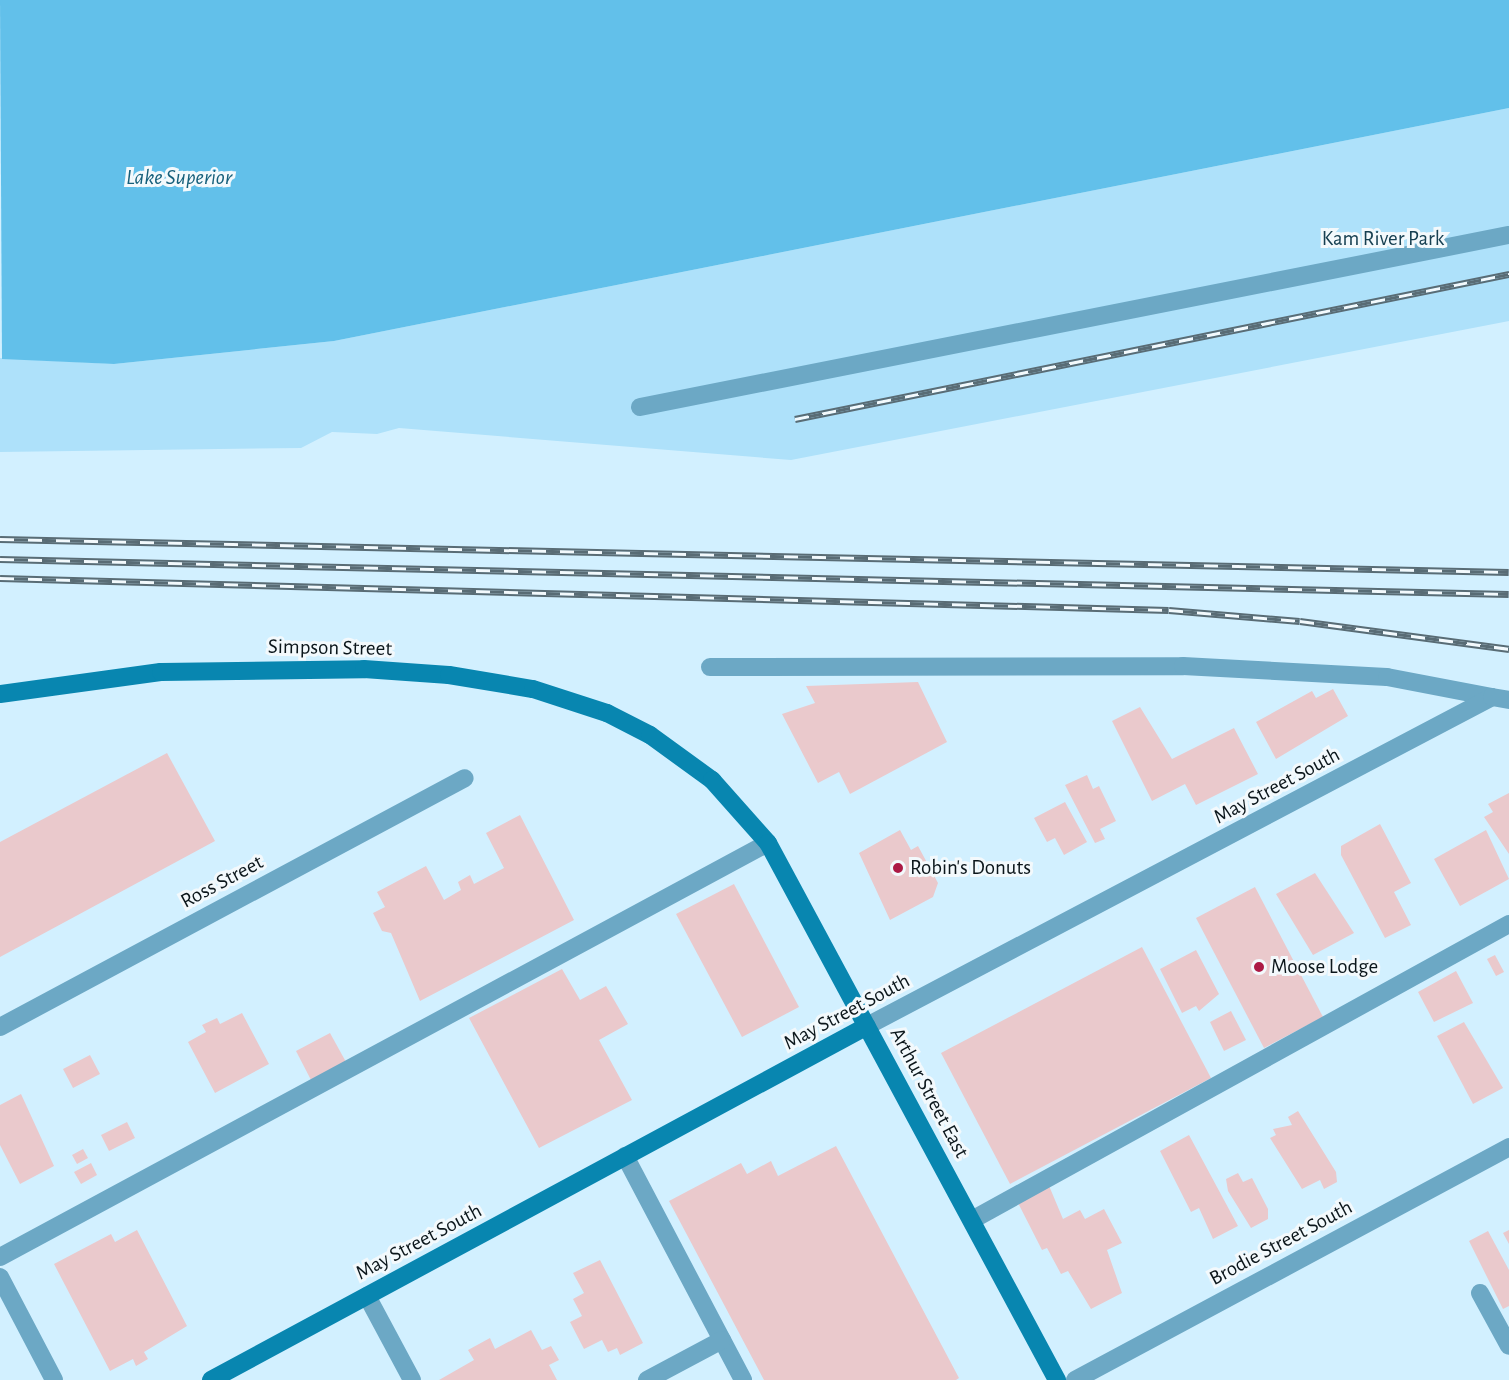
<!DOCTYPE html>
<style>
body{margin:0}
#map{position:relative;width:1509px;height:1380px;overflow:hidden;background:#d2f0ff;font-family:"Alegreya Sans",sans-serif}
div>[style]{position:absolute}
.green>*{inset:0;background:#aee1fa}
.water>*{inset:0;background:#62c0ea}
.building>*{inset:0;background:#eac9cc}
.lane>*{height:18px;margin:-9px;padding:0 9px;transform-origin:9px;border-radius:9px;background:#6ca8c5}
.street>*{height:18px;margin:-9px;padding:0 9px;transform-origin:9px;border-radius:9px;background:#6ca8c5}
.secondary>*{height:18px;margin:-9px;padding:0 9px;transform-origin:9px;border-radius:9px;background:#0886b0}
.rail>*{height:7px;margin-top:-3.5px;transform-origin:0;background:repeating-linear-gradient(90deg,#f3f9fc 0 14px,#596c75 0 28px);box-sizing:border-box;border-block:2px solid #596c75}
.dots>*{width:16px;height:16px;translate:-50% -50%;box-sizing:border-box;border:3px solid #f3f9fc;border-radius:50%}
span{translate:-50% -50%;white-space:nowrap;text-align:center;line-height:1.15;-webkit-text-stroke:6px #f3f9fc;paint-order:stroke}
.park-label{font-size:21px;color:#174052}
.street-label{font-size:21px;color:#0b161b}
.poi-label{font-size:21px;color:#0b161b}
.left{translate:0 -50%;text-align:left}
.water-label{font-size:22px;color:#155f7b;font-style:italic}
</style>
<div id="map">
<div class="green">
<i style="clip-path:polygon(1509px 108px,1509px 321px,791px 460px,399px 428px,377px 434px,332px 432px,301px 448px,0 452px,0 358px,114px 364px,334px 341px)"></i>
</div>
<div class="water">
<i style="clip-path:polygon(0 0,1509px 0,1509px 108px,334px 341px,114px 364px,2px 359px)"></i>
</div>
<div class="building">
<i style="clip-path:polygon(918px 682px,947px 742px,850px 794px,839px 772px,818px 783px,782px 714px,815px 703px,806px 686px)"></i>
<i style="clip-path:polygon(1333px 689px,1348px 716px,1276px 759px,1256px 722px,1312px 691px,1316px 698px)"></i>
<i style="clip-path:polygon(1140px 707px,1172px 759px,1234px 728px,1258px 774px,1196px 805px,1185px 784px,1152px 801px,1112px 721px)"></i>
<i style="clip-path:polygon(167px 753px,215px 841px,0 957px,0 842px)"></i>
<i style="clip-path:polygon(1087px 775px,1093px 789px,1099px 786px,1116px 821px,1100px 829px,1105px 839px,1095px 843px,1065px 785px)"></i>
<i style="clip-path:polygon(1509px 793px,1509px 854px,1484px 817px,1493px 812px,1488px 804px)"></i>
<i style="clip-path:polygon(1065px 802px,1087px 842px,1064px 855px,1055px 838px,1047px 842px,1034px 818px)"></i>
<i style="clip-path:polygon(520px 815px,574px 920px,420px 1001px,391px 933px,382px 931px,373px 913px,385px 907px,377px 892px,426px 866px,444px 900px,461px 890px,458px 882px,470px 875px,474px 884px,504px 868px,486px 833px)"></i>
<i style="clip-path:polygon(1380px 824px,1411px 883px,1394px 892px,1411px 925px,1385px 938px,1341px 855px,1341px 846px)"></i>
<i style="clip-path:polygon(900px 830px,911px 850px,918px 846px,938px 883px,933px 897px,890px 920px,859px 853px)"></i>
<i style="clip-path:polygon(1486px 830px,1509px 879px,1460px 906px,1434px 859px)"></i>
<i style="clip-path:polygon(1315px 873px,1354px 933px,1313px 955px,1276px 894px)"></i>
<i style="clip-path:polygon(734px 884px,799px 1007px,742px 1037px,676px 914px)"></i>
<i style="clip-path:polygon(1255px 887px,1323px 1017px,1264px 1048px,1196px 918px)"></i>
<i style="clip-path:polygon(1142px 947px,1211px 1078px,1010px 1184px,941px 1053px)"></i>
<i style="clip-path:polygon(1196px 950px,1219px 994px,1199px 1011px,1196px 1006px,1182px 1013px,1160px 969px)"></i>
<i style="clip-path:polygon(1495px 955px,1504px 972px,1496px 976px,1487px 959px)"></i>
<i style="clip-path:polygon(562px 969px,580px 1000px,606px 986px,628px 1024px,599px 1040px,632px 1100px,539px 1148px,469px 1018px)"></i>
<i style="clip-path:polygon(1456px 971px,1473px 1003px,1434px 1022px,1418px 992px)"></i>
<i style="clip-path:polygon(1231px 1011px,1246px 1040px,1224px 1051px,1210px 1022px)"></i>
<i style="clip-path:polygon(242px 1013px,269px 1064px,215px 1093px,188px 1042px,206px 1032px,202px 1025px,217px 1018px,220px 1024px)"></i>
<i style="clip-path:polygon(1464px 1022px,1503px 1088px,1473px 1104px,1437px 1036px)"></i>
<i style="clip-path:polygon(330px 1033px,346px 1062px,311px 1080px,296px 1051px)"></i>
<i style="clip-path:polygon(90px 1055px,100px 1074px,73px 1088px,63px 1069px)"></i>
<i style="clip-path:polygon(21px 1094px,54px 1166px,20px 1184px,0 1145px,0 1105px)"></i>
<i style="clip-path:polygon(1298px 1111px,1336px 1172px,1337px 1182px,1324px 1189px,1320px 1180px,1302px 1189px,1270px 1138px,1276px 1135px,1273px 1129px,1292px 1125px,1288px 1117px)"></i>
<i style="clip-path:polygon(127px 1122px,135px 1138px,109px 1151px,101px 1135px)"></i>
<i style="clip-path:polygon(1189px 1135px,1238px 1226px,1213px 1239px,1199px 1208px,1191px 1212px,1160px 1151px)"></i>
<i style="clip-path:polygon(836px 1146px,959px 1378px,956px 1380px,764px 1380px,669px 1201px,741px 1163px,747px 1174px,771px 1161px,778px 1176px)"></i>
<i style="clip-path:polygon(83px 1149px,88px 1158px,77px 1164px,72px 1155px)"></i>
<i style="clip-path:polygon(91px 1163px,97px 1175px,81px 1184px,74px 1172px)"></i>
<i style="clip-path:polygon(1238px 1173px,1243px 1182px,1252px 1178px,1268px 1209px,1268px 1219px,1251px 1228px,1228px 1191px,1226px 1179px)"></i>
<i style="clip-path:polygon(1047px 1181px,1063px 1219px,1080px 1210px,1085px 1219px,1104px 1209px,1122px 1243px,1107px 1250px,1122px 1293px,1091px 1309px,1068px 1271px,1061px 1274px,1047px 1248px,1042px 1250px,1015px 1197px)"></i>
<i style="clip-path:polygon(137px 1230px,187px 1326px,144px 1352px,148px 1359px,136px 1366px,133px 1359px,110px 1371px,54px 1264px,111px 1234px,115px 1242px)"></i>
<i style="clip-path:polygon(1509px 1230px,1509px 1244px,1503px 1233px)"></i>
<i style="clip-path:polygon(1488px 1231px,1509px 1270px,1509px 1306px,1503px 1309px,1469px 1241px)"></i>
<i style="clip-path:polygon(600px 1260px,643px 1343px,620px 1355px,617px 1348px,608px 1352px,602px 1340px,584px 1349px,570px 1322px,582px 1316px,573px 1299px,584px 1293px,573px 1273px)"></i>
<i style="clip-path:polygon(531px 1330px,542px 1350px,551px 1346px,559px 1360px,549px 1365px,557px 1380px,439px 1380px,474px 1360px,468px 1350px,490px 1338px,495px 1349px)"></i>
</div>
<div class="lane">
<i style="left:640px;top:407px;width:886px;rotate:-11.2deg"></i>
<i style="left:625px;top:1156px;width:253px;rotate:62.2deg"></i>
<i style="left:972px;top:1220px;width:613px;rotate:-28.86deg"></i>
<i style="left:0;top:1257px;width:872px;rotate:-28.33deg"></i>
<i style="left:1480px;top:1293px;width:60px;rotate:61.3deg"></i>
<i style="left:367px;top:1296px;width:95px;rotate:61.8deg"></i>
<i style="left:647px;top:1380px;width:85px;rotate:-28.1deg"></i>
</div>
<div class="street">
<i style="left:710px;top:667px;width:473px;rotate:-0.1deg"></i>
<i style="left:1183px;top:666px;width:204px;rotate:3.1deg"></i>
<i style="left:1387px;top:677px;width:107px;rotate:10.8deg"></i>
<i style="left:867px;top:1026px;width:706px;rotate:-27.76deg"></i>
<i style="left:1492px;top:697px;width:17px;rotate:10deg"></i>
<i style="left:0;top:1027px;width:527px;rotate:-28.17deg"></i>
<i style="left:0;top:1277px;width:116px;rotate:62.3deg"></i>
<i style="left:1075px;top:1380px;width:493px;rotate:-28.2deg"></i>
</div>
<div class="secondary">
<i style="left:0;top:694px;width:162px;rotate:-7.8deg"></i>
<i style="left:161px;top:672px;width:203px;rotate:-0.8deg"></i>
<i style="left:364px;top:669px;width:85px;rotate:4deg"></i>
<i style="left:449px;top:675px;width:85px;rotate:9.5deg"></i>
<i style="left:533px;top:689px;width:78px;rotate:18deg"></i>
<i style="left:607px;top:713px;width:48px;rotate:27.1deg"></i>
<i style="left:650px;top:735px;width:77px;rotate:36deg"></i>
<i style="left:712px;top:780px;width:84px;rotate:48.4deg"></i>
<i style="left:768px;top:843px;width:610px;rotate:61.71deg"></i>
<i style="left:211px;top:1380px;width:745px;rotate:-28.35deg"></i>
</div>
<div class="rail">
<i style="left:795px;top:419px;width:729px;rotate:-11.48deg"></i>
<i style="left:0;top:539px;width:1509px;rotate:1.25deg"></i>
<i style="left:0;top:559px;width:1509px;rotate:1.33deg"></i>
<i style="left:0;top:578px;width:1169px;rotate:1.57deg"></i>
<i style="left:1169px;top:610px;width:131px;rotate:4.8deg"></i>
<i style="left:1300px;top:621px;width:211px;rotate:7.6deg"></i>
</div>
<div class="dots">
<i style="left:898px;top:868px;background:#ac1945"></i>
<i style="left:1259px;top:967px;background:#ac1945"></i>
</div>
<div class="park-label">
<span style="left:1383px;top:239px">Kam River Park</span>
</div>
<div class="street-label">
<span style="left:330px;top:648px;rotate:1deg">Simpson Street</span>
<span style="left:1277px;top:786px;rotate:-28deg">May Street South</span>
<span style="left:222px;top:882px;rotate:-28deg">Ross Street</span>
<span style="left:847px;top:1012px;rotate:-28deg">May Street South</span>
<span style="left:929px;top:1093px;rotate:62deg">Arthur Street East</span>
<span style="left:419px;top:1242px;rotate:-28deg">May Street South</span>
<span style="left:1281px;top:1243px;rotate:-28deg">Brodie Street South</span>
</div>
<div class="poi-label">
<span class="left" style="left:910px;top:868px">Robin's Donuts</span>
<span class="left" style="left:1271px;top:967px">Moose Lodge</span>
</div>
<div class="water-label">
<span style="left:179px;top:178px">Lake Superior</span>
</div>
</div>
